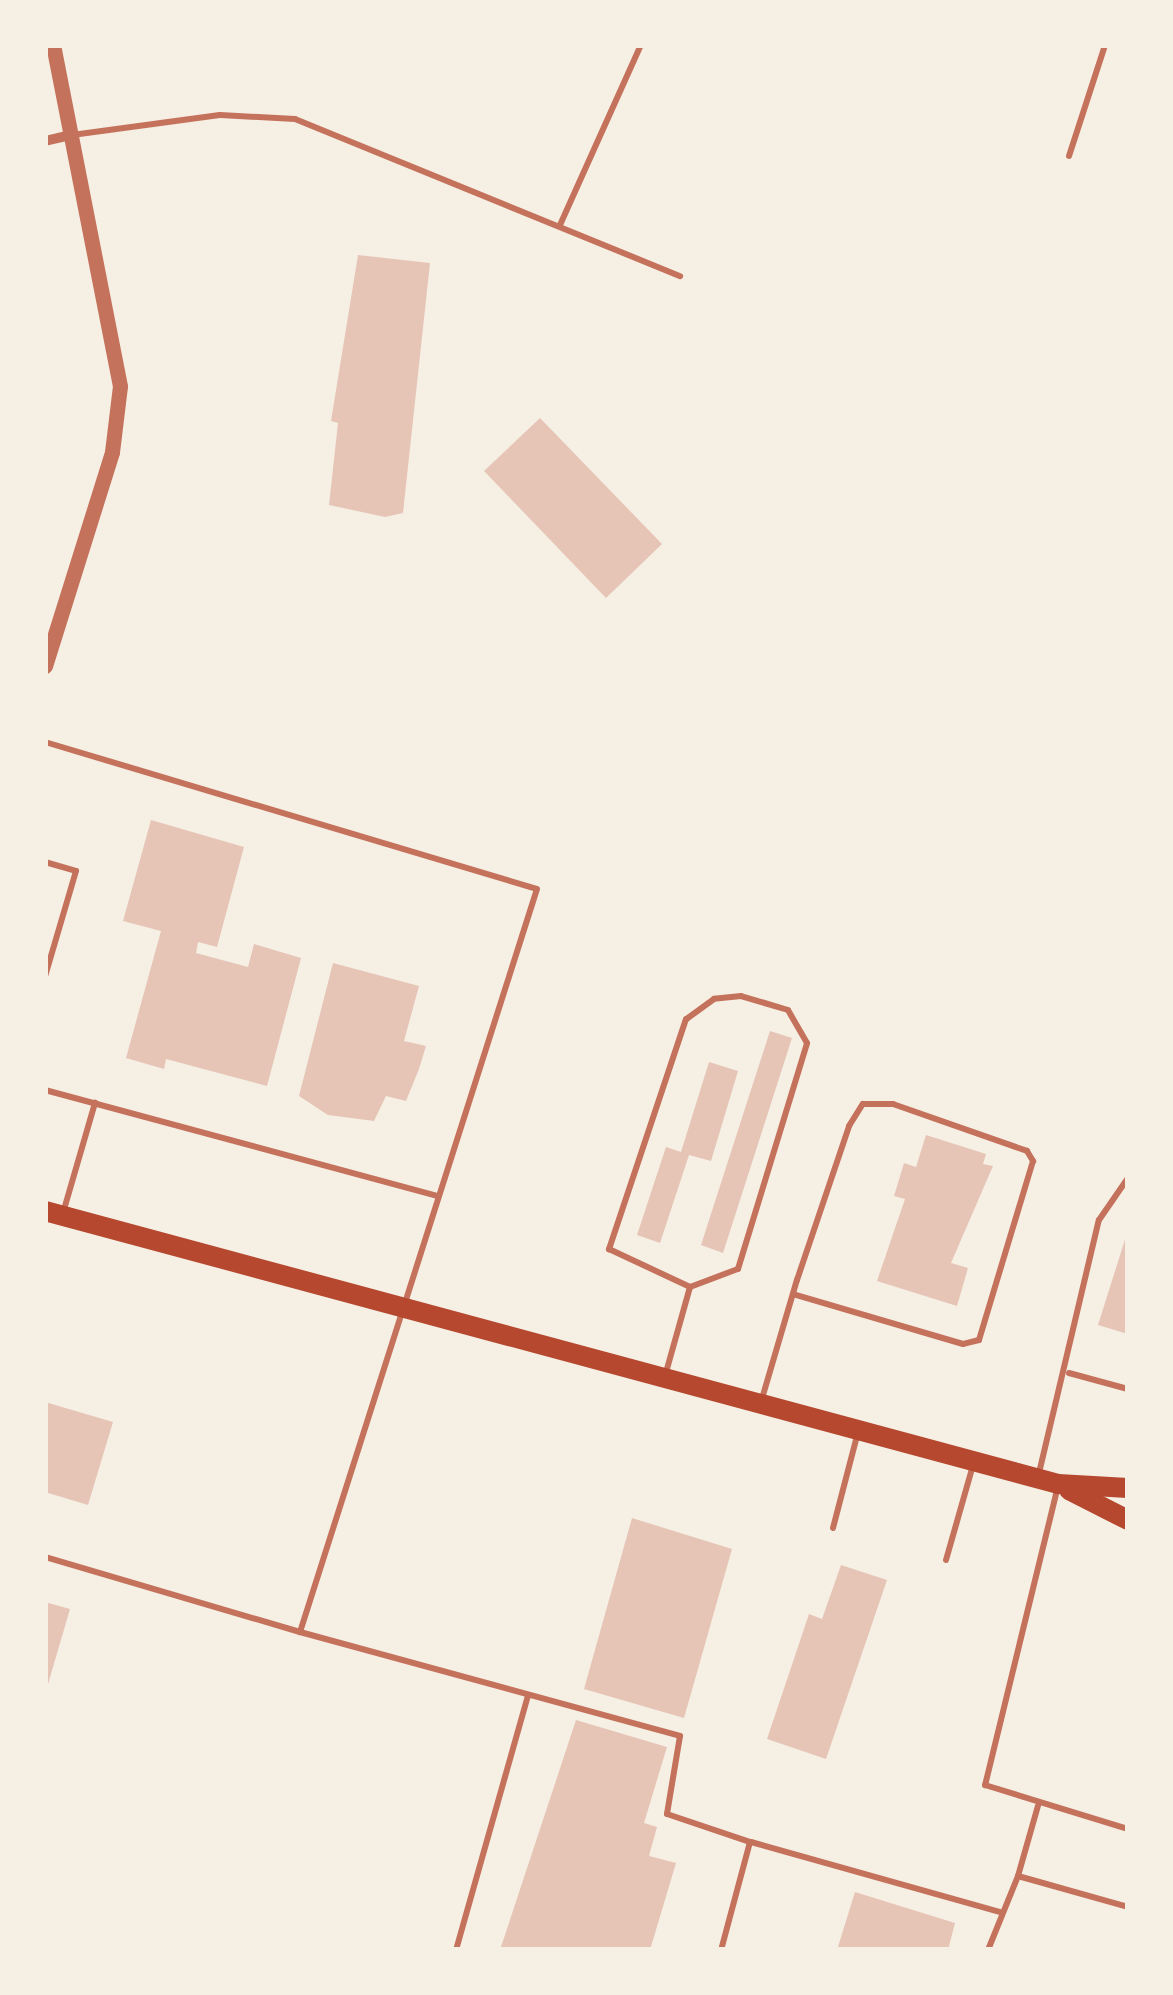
<!DOCTYPE html>
<style>
body{margin:0}
#map{position:relative;width:1173px;height:1995px;overflow:hidden;background:#f6efe4;font-family:Mulish,sans-serif}
div>[style]{position:absolute}
.building>*{inset:0;background:#e6c5b7}
.service>*{height:6px;margin:-3px;padding:0 3px;transform-origin:3px;border-radius:3px;background:#c5725c}
.minor>*{height:10px;margin:-5px;padding:0 5px;transform-origin:5px;border-radius:5px;background:#c5725c}
.tertiary>*{height:15px;margin:-7.5px;padding:0 7.5px;transform-origin:7.5px;border-radius:7.5px;background:#c5725c}
.primary>*{height:20px;margin:-10px;padding:0 10px;transform-origin:10px;border-radius:10px;background:#b5482f}
span{translate:-50% -50%;white-space:nowrap;text-align:center;line-height:1.15;-webkit-text-stroke:8px #f6efe4;paint-order:stroke}
.frame{position:absolute;inset:0;border:48px solid #f6efe4;pointer-events:none}
</style>
<div id="map">
<div class="building">
<i style="clip-path:polygon(358px 255px,430px 263px,403px 513px,385px 517px,329px 505px,338px 423px,331px 421px)"></i>
<i style="clip-path:polygon(540px 418px,662px 544px,606px 598px,484px 471px)"></i>
<i style="clip-path:polygon(151px 820px,244px 847px,217px 947px,198px 942px,196px 953px,248px 967px,254px 944px,301px 958px,267px 1086px,166px 1059px,164px 1069px,126px 1058px,161px 931px,123px 921px)"></i>
<i style="clip-path:polygon(333px 963px,419px 986px,404px 1041px,426px 1046px,419px 1069px,406px 1101px,386px 1096px,374px 1121px,328px 1115px,299px 1096px)"></i>
<i style="clip-path:polygon(770px 1031px,792px 1038px,723px 1253px,701px 1245px)"></i>
<i style="clip-path:polygon(709px 1062px,738px 1071px,711px 1161px,689px 1155px,660px 1243px,637px 1235px,666px 1147px,681px 1152px)"></i>
<i style="clip-path:polygon(926px 1135px,986px 1154px,983px 1164px,993px 1166px,951px 1263px,968px 1268px,957px 1306px,877px 1281px,905px 1199px,894px 1196px,904px 1163px,916px 1167px)"></i>
<i style="clip-path:polygon(1128px 1230px,1128px 1334px,1098px 1325px)"></i>
<i style="clip-path:polygon(45px 1402px,113px 1422px,88px 1505px,45px 1492px)"></i>
<i style="clip-path:polygon(632px 1518px,732px 1549px,684px 1718px,584px 1689px)"></i>
<i style="clip-path:polygon(841px 1565px,887px 1580px,826px 1759px,767px 1739px,809px 1614px,822px 1619px)"></i>
<i style="clip-path:polygon(45px 1602px,70px 1609px,46px 1691px,45px 1691px)"></i>
<i style="clip-path:polygon(576px 1720px,667px 1747px,644px 1823px,657px 1827px,649px 1856px,676px 1863px,650px 1950px,500px 1950px)"></i>
<i style="clip-path:polygon(855px 1892px,955px 1923px,948px 1950px,837px 1950px)"></i>
</div>
<div class="service">
<i style="left:72px;top:135px;width:149px;rotate:-7.7deg"></i>
<i style="left:220px;top:115px;width:75px;rotate:3.1deg"></i>
<i style="left:295px;top:119px;width:416px;rotate:22.2deg"></i>
<i style="left:1069px;top:156px;width:117px;rotate:-72deg"></i>
<i style="left:560px;top:225px;width:197px;rotate:-65.8deg"></i>
<i style="left:45px;top:742px;width:513px;rotate:16.64deg"></i>
<i style="left:537px;top:889px;width:780px;rotate:107.69deg"></i>
<i style="left:300px;top:1632px;width:266px;rotate:-163.6deg"></i>
<i style="left:45px;top:862px;width:32px;rotate:16deg"></i>
<i style="left:76px;top:871px;width:109px;rotate:106.4deg"></i>
<i style="left:45px;top:1090px;width:407px;rotate:15.1deg"></i>
<i style="left:63px;top:1213px;width:115px;rotate:-73.8deg"></i>
<i style="left:1069px;top:1373px;width:61px;rotate:15.2deg"></i>
<i style="left:665px;top:1376px;width:92px;rotate:-74.3deg"></i>
<i style="left:690px;top:1287px;width:51px;rotate:-20.6deg"></i>
<i style="left:738px;top:1269px;width:236px;rotate:-73deg"></i>
<i style="left:807px;top:1043px;width:38px;rotate:-120deg"></i>
<i style="left:788px;top:1010px;width:49px;rotate:-163.4deg"></i>
<i style="left:741px;top:996px;width:27px;rotate:174deg"></i>
<i style="left:714px;top:999px;width:34px;rotate:144deg"></i>
<i style="left:686px;top:1019px;width:243px;rotate:108.5deg"></i>
<i style="left:609px;top:1249px;width:89px;rotate:25.1deg"></i>
<i style="left:761px;top:1402px;width:127px;rotate:-73.6deg"></i>
<i style="left:797px;top:1280px;width:163px;rotate:-71.3deg"></i>
<i style="left:849px;top:1126px;width:26px;rotate:-58deg"></i>
<i style="left:863px;top:1104px;width:30px"></i>
<i style="left:893px;top:1104px;width:142px;rotate:19.3deg"></i>
<i style="left:1027px;top:1151px;width:12px;rotate:59deg"></i>
<i style="left:1033px;top:1161px;width:187px;rotate:106.8deg"></i>
<i style="left:979px;top:1340px;width:16px;rotate:166deg"></i>
<i style="left:963px;top:1344px;width:177px;rotate:-163.6deg"></i>
<i style="left:1039px;top:1473px;width:260px;rotate:-76.7deg"></i>
<i style="left:1099px;top:1220px;width:51px;rotate:-55.4deg"></i>
<i style="left:1058px;top:1486px;width:308px;rotate:103.7deg"></i>
<i style="left:985px;top:1785px;width:150px;rotate:17.1deg"></i>
<i style="left:833px;top:1528px;width:99px;rotate:-75.4deg"></i>
<i style="left:946px;top:1560px;width:99px;rotate:-74.1deg"></i>
<i style="left:300px;top:1632px;width:394px;rotate:15.3deg"></i>
<i style="left:680px;top:1736px;width:79px;rotate:99.5deg"></i>
<i style="left:667px;top:1814px;width:88px;rotate:18.6deg"></i>
<i style="left:750px;top:1842px;width:112px;rotate:105deg"></i>
<i style="left:751px;top:1842px;width:259px;rotate:15.7deg"></i>
<i style="left:1018px;top:1876px;width:73px;rotate:-74.1deg"></i>
<i style="left:456px;top:1950px;width:265px;rotate:-74.2deg"></i>
<i style="left:988px;top:1950px;width:80px;rotate:-67.9deg"></i>
<i style="left:1018px;top:1876px;width:114px;rotate:15.7deg"></i>
</div>
<div class="minor">
<i style="left:45px;top:141px;width:27px;rotate:-13deg"></i>
</div>
<div class="tertiary">
<i style="left:45px;top:666px;width:224px;rotate:-72.6deg"></i>
<i style="left:112px;top:452px;width:66px;rotate:-83.1deg"></i>
<i style="left:120px;top:386px;width:348px;rotate:-101.1deg"></i>
</div>
<div class="primary">
<i style="left:45px;top:1211px;width:1049px;rotate:15.08deg"></i>
<i style="left:1058px;top:1484px;width:70px;rotate:3.3deg"></i>
<i style="left:1069px;top:1490px;width:66px;rotate:27deg"></i>
</div>
<div class="frame"></div>
</div>
